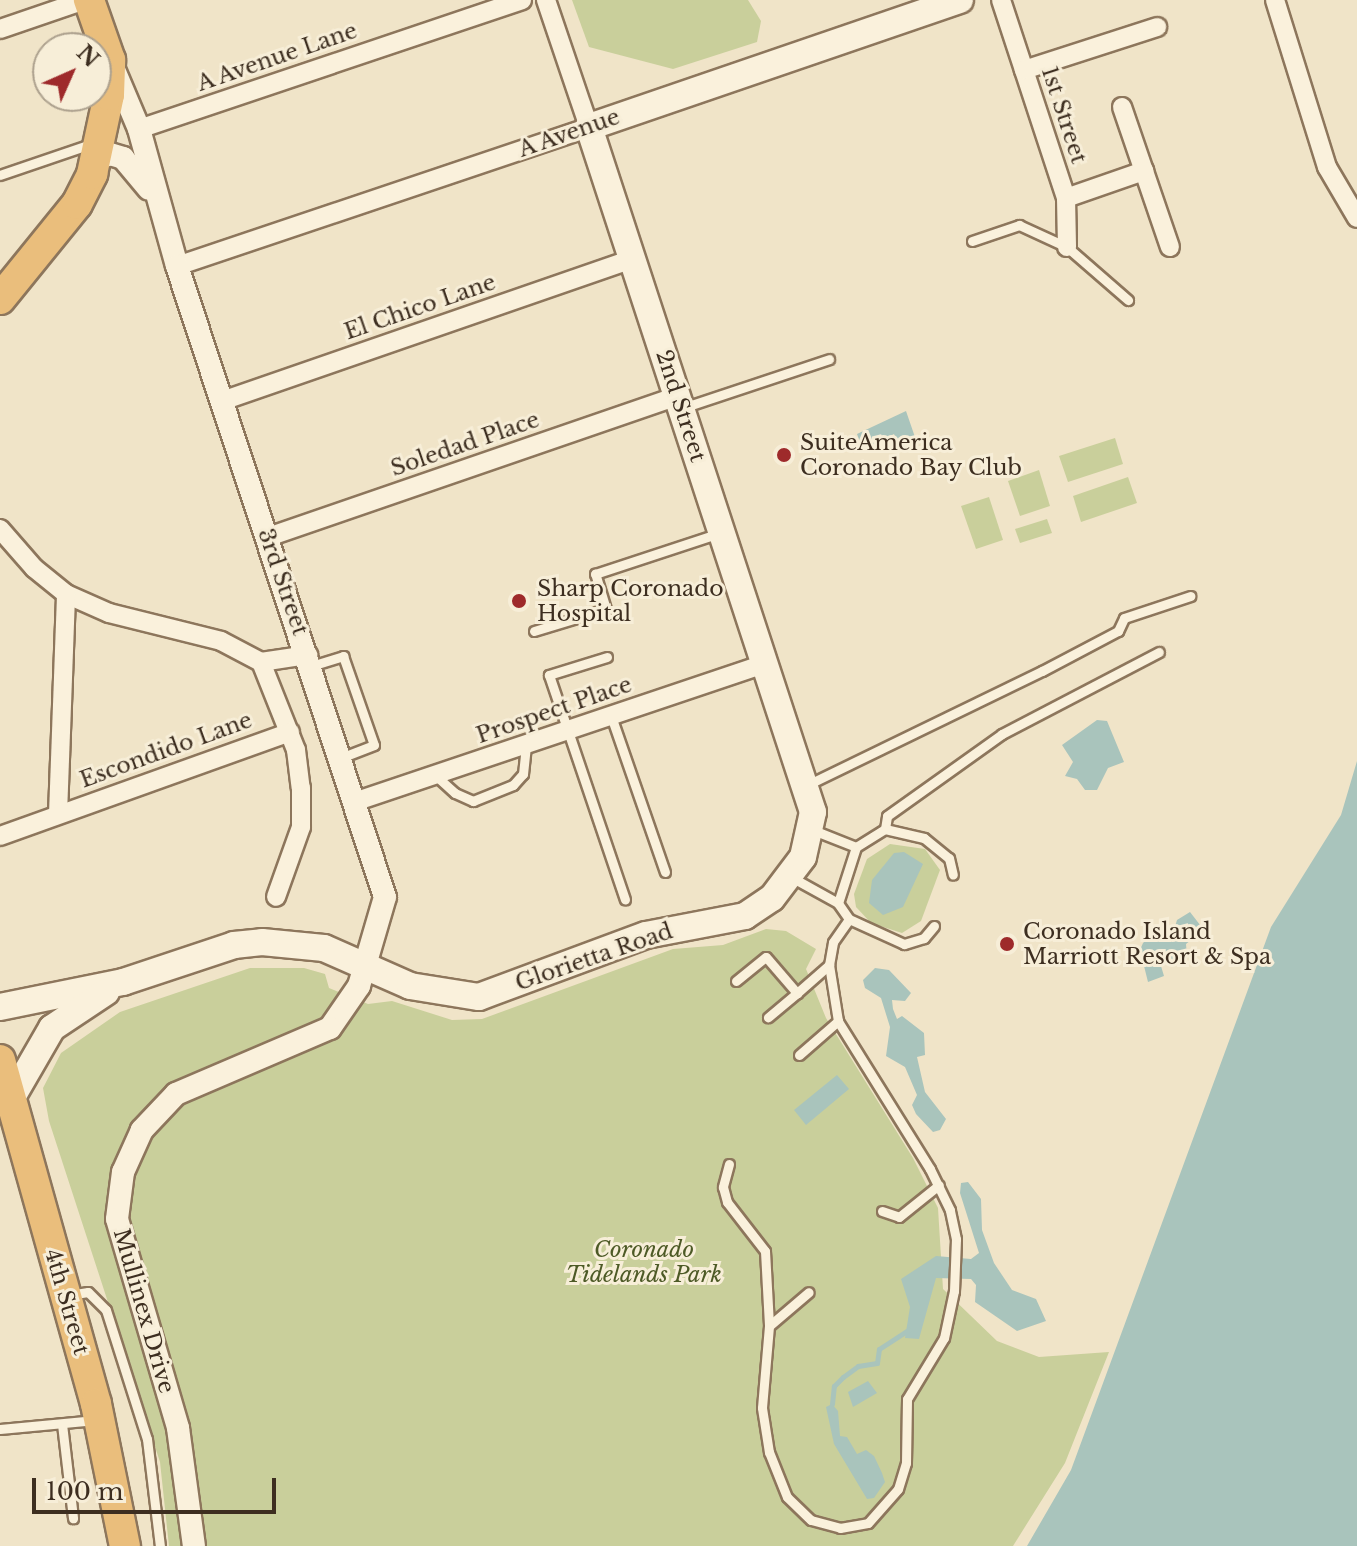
<!DOCTYPE html>
<style>
body{margin:0}
#map{position:relative;width:1357px;height:1546px;overflow:hidden;background:#f0e4c8;font-family:"Libre Baskerville",serif}
div>[style]{position:absolute}
.green>*{inset:0;background:#c9cf9b}
.water>*{inset:0;background:#a9c4bc}
.stream>*{height:5px;margin:-2.5px;padding:0 2.5px;transform-origin:2.5px;border-radius:2.5px;background:#a9c4bc}
.roads{filter:drop-shadow(2px 0 #8d765c) drop-shadow(-2px 0 #8d765c) drop-shadow(0 2px #8d765c) drop-shadow(0 -2px #8d765c)}
.service>*{height:9px;margin:-4.5px;padding:0 4.5px;transform-origin:4.5px;border-radius:4.5px;background:#faf1dc}
.minor>*{height:18px;margin:-9px;padding:0 9px;transform-origin:9px;border-radius:9px;background:#faf1dc}
.tertiary>*{height:22px;margin:-11px;padding:0 11px;transform-origin:11px;border-radius:11px;background:#faf1dc}
.secondary>*{height:26px;margin:-13px;padding:0 13px;transform-origin:13px;border-radius:13px;background:#faf1dc}
.trunk>*{height:30px;margin:-15px;padding:0 15px;transform-origin:15px;border-radius:15px;background:#eabe7c}
.dots>*{width:22px;height:22px;translate:-50% -50%;box-sizing:border-box;border:4px solid #f7eed8;border-radius:50%}
span{translate:-50% -50%;white-space:nowrap;text-align:center;line-height:1.15;-webkit-text-stroke:6px #f7eed8;paint-order:stroke}
.street-label{font-size:22px;color:#3d2e20}
.poi-label{font-size:22px;color:#3d2e20}
.left{translate:0 -50%;text-align:left}
.park-label{font-size:22px;color:#4d5a26;font-style:italic}
.north{position:absolute;left:32px;top:32px;width:80px;height:80px;box-sizing:border-box;background:#f7eed8;border:2px solid #ada18e;border-radius:50%;rotate:45deg;font-size:22px;font-weight:700;line-height:32px;text-align:center;color:#3d2e20}
.north::after{content:'';display:block;margin:auto;width:28px;height:36px;background:#9e2a2b;clip-path:polygon(50% 0,100% 100%,50% 72%,0 100%)}
.scale{position:absolute;left:32px;top:1478px;width:244px;height:36px;box-sizing:border-box;border:4px solid #3d2e20;border-top:0;padding-left:10px;font-size:24px;line-height:28px;white-space:nowrap;color:#3d2e20;-webkit-text-stroke:6px #f7eed8;paint-order:stroke}
</style>
<div id="map">
<div class="green">
<i style="clip-path:polygon(572px 0,748px 0,761px 21px,757px 42px,673px 69px,589px 47px)"></i>
<i style="clip-path:polygon(1115px 438px,1123px 464px,1068px 482px,1059px 456px)"></i>
<i style="clip-path:polygon(1039px 470px,1050px 506px,1020px 516px,1008px 481px)"></i>
<i style="clip-path:polygon(1128px 477px,1137px 503px,1081px 522px,1073px 496px)"></i>
<i style="clip-path:polygon(989px 497px,1003px 540px,976px 549px,961px 506px)"></i>
<i style="clip-path:polygon(1047px 519px,1052px 533px,1020px 543px,1015px 529px)"></i>
<i style="clip-path:polygon(890px 844px,925px 849px,940px 870px,921px 921px,902px 933px,871px 923px,856px 907px,854px 894px,867px 859px)"></i>
<i style="clip-path:polygon(766px 929px,786px 931px,816px 949px,806px 969px,826px 1018px,913px 1158px,938px 1208px,943px 1289px,997px 1341px,1039px 1357px,1109px 1352px,1065px 1463px,1013px 1546px,169px 1546px,160px 1462px,49px 1121px,43px 1088px,61px 1053px,120px 1012px,250px 968px,304px 968px,325px 974px,329px 988px,368px 1004px,392px 1001px,452px 1020px,482px 1019px,673px 949px,723px 945px)"></i>
</div>
<div class="water">
<i style="clip-path:polygon(906px 411px,916px 440px,899px 446px,894px 434px,863px 450px,857px 434px)"></i>
<i style="clip-path:polygon(1097px 720px,1107px 721px,1124px 762px,1108px 768px,1097px 790px,1085px 790px,1077px 779px,1065px 776px,1073px 762px,1062px 745px)"></i>
<i style="clip-path:polygon(1357px 761px,1357px 1546px,1027px 1546px,1071px 1470px,1271px 927px,1341px 815px)"></i>
<i style="clip-path:polygon(904px 852px,923px 864px,903px 907px,883px 915px,869px 903px,872px 880px,894px 853px)"></i>
<i style="clip-path:polygon(1190px 912px,1204px 930px,1186px 944px,1187px 957px,1176px 961px,1166px 956px,1161px 966px,1164px 976px,1148px 982px,1140px 950px,1143px 943px,1150px 936px,1173px 933px,1177px 920px)"></i>
<i style="clip-path:polygon(875px 968px,889px 970px,911px 993px,905px 1001px,892px 1000px,893px 1009px,897px 1019px,902px 1016px,924px 1033px,925px 1055px,917px 1057px,925px 1092px,946px 1119px,940px 1130px,933px 1132px,916px 1114px,912px 1105px,917px 1095px,905px 1067px,886px 1056px,890px 1027px,881px 998px,865px 988px,863px 980px)"></i>
<i style="clip-path:polygon(837px 1075px,849px 1089px,806px 1125px,794px 1110px)"></i>
<i style="clip-path:polygon(968px 1182px,981px 1199px,982px 1230px,994px 1263px,1012px 1290px,1036px 1299px,1046px 1321px,1017px 1331px,975px 1302px,976px 1285px,971px 1279px,936px 1278px,919px 1339px,905px 1338px,910px 1307px,901px 1279px,936px 1256px,971px 1259px,979px 1253px,960px 1193px,961px 1183px)"></i>
<i style="clip-path:polygon(868px 1381px,877px 1393px,853px 1407px,848px 1392px)"></i>
<i style="clip-path:polygon(832px 1404px,838px 1411px,840px 1436px,847px 1437px,857px 1454px,866px 1450px,874px 1456px,882px 1473px,885px 1482px,874px 1498px,867px 1499px,834px 1444px,826px 1407px)"></i>
</div>
<div class="stream">
<i style="left:832px;top:1404px;width:18px;rotate:-84deg"></i>
<i style="left:834px;top:1386px;width:13px;rotate:-45deg"></i>
<i style="left:843px;top:1377px;width:19px;rotate:-36deg"></i>
<i style="left:858px;top:1366px;width:19px;rotate:-9deg"></i>
<i style="left:877px;top:1363px;width:14px;rotate:-82deg"></i>
<i style="left:879px;top:1349px;width:35px;rotate:-33deg"></i>
</div>
<div class="roads">
<div class="service">
<i style="left:0;top:175px;width:96px;rotate:-18.8deg"></i>
<i style="left:972px;top:241px;width:50px;rotate:-18.8deg"></i>
<i style="left:1019px;top:225px;width:53px;rotate:24.6deg"></i>
<i style="left:1067px;top:247px;width:81px;rotate:41deg"></i>
<i style="left:682px;top:408px;width:155px;rotate:-18.4deg"></i>
<i style="left:534px;top:631px;width:75px;rotate:-17deg"></i>
<i style="left:606px;top:609px;width:37px;rotate:-107deg"></i>
<i style="left:595px;top:574px;width:132px;rotate:-18.2deg"></i>
<i style="left:607px;top:657px;width:61px;rotate:162.8deg"></i>
<i style="left:549px;top:675px;width:237px;rotate:71.3deg"></i>
<i style="left:311px;top:666px;width:34px;rotate:-17deg"></i>
<i style="left:343px;top:656px;width:94px;rotate:70.8deg"></i>
<i style="left:374px;top:745px;width:34px;rotate:159deg"></i>
<i style="left:611px;top:716px;width:165px;rotate:70.9deg"></i>
<i style="left:435px;top:775px;width:27px;rotate:42deg"></i>
<i style="left:455px;top:793px;width:20px;rotate:24deg"></i>
<i style="left:473px;top:801px;width:43px;rotate:-21.8deg"></i>
<i style="left:513px;top:785px;width:15px;rotate:-48deg"></i>
<i style="left:523px;top:774px;width:30px;rotate:-84deg"></i>
<i style="left:807px;top:785px;width:261px;rotate:-25.9deg"></i>
<i style="left:1042px;top:671px;width:86px;rotate:-27.8deg"></i>
<i style="left:1118px;top:631px;width:14px;rotate:-65deg"></i>
<i style="left:1124px;top:618px;width:70px;rotate:-18.4deg"></i>
<i style="left:885px;top:829px;width:13px;rotate:-81deg"></i>
<i style="left:887px;top:816px;width:141px;rotate:-35.5deg"></i>
<i style="left:1002px;top:734px;width:177px;rotate:-27.6deg"></i>
<i style="left:813px;top:830px;width:46px;rotate:21.6deg"></i>
<i style="left:791px;top:877px;width:54px;rotate:29deg"></i>
<i style="left:934px;top:926px;width:16px;rotate:130deg"></i>
<i style="left:924px;top:938px;width:21px;rotate:163deg"></i>
<i style="left:904px;top:944px;width:60px;rotate:-155.6deg"></i>
<i style="left:849px;top:919px;width:19px;rotate:-125deg"></i>
<i style="left:838px;top:903px;width:59px;rotate:-72.2deg"></i>
<i style="left:856px;top:847px;width:34px;rotate:-32deg"></i>
<i style="left:885px;top:829px;width:40px;rotate:13deg"></i>
<i style="left:924px;top:838px;width:32px;rotate:39deg"></i>
<i style="left:949px;top:858px;width:17px;rotate:77deg"></i>
<i style="left:736px;top:981px;width:38px;rotate:-39deg"></i>
<i style="left:766px;top:957px;width:48px;rotate:49.3deg"></i>
<i style="left:797px;top:993px;width:38px;rotate:140deg"></i>
<i style="left:797px;top:993px;width:43px;rotate:-41.2deg"></i>
<i style="left:799px;top:1055px;width:52px;rotate:-41.1deg"></i>
<i style="left:729px;top:1164px;width:24px;rotate:105deg"></i>
<i style="left:723px;top:1187px;width:16px;rotate:75deg"></i>
<i style="left:727px;top:1202px;width:62px;rotate:52.2deg"></i>
<i style="left:765px;top:1251px;width:75px;rotate:86.9deg"></i>
<i style="left:769px;top:1326px;width:82px;rotate:94.9deg"></i>
<i style="left:762px;top:1408px;width:45px;rotate:81deg"></i>
<i style="left:769px;top:1452px;width:48px;rotate:68.2deg"></i>
<i style="left:787px;top:1497px;width:33px;rotate:44deg"></i>
<i style="left:811px;top:1520px;width:30px;rotate:15deg"></i>
<i style="left:840px;top:1528px;width:28px;rotate:-10deg"></i>
<i style="left:868px;top:1523px;width:45px;rotate:-48.6deg"></i>
<i style="left:898px;top:1489px;width:27px;rotate:-73deg"></i>
<i style="left:906px;top:1463px;width:64px;rotate:-89.1deg"></i>
<i style="left:907px;top:1399px;width:71px;rotate:-58.8deg"></i>
<i style="left:944px;top:1338px;width:48px;rotate:-78deg"></i>
<i style="left:954px;top:1291px;width:52px;rotate:-87.8deg"></i>
<i style="left:956px;top:1239px;width:30px;rotate:-102deg"></i>
<i style="left:950px;top:1210px;width:46px;rotate:-116deg"></i>
<i style="left:930px;top:1169px;width:174px;rotate:-121.9deg"></i>
<i style="left:838px;top:1021px;width:57px;rotate:-99.1deg"></i>
<i style="left:829px;top:965px;width:23px;rotate:-80deg"></i>
<i style="left:833px;top:942px;width:28px;rotate:-55deg"></i>
<i style="left:882px;top:1211px;width:18px;rotate:19deg"></i>
<i style="left:899px;top:1217px;width:51px;rotate:-38.7deg"></i>
<i style="left:69px;top:1295px;width:19px;rotate:-9deg"></i>
<i style="left:88px;top:1292px;width:25px;rotate:45deg"></i>
<i style="left:106px;top:1310px;width:135px;rotate:72.4deg"></i>
<i style="left:147px;top:1439px;width:108px;rotate:83.1deg"></i>
<i style="left:769px;top:1326px;width:52px;rotate:-40.4deg"></i>
<i style="left:62px;top:1424px;width:95px;rotate:83.3deg"></i>
<i style="left:0;top:1429px;width:96px;rotate:-5.4deg"></i>
</div>
<div class="minor">
<i style="left:1001px;top:0;width:208px;rotate:71.8deg"></i>
<i style="left:1066px;top:198px;width:49px;rotate:88.8deg"></i>
<i style="left:1275px;top:0;width:175px;rotate:72.7deg"></i>
<i style="left:1327px;top:167px;width:59px;rotate:59.5deg"></i>
<i style="left:0;top:29px;width:90px;rotate:-18.8deg"></i>
<i style="left:1024px;top:70px;width:140px;rotate:-17.9deg"></i>
<i style="left:1122px;top:107px;width:148px;rotate:71.1deg"></i>
<i style="left:139px;top:129px;width:404px;rotate:-18.6deg"></i>
<i style="left:1066px;top:198px;width:83px;rotate:-19.1deg"></i>
<i style="left:177px;top:266px;width:435px;rotate:-18.6deg"></i>
<i style="left:589px;top:127px;width:134px;rotate:-108.7deg"></i>
<i style="left:222px;top:401px;width:435px;rotate:-19.1deg"></i>
<i style="left:0;top:529px;width:52px;rotate:48.9deg"></i>
<i style="left:34px;top:568px;width:41px;rotate:39.1deg"></i>
<i style="left:66px;top:594px;width:47px;rotate:23.8deg"></i>
<i style="left:109px;top:613px;width:115px;rotate:14deg"></i>
<i style="left:221px;top:641px;width:45px;rotate:27.7deg"></i>
<i style="left:261px;top:662px;width:48px;rotate:-8.5deg"></i>
<i style="left:268px;top:537px;width:434px;rotate:-19deg"></i>
<i style="left:261px;top:662px;width:95px;rotate:68.3deg"></i>
<i style="left:296px;top:750px;width:38px;rotate:83deg"></i>
<i style="left:301px;top:788px;width:39px;rotate:90deg"></i>
<i style="left:301px;top:827px;width:74px;rotate:109.7deg"></i>
<i style="left:357px;top:801px;width:432px;rotate:-18.6deg"></i>
<i style="left:58px;top:814px;width:220px;rotate:-87.9deg"></i>
<i style="left:0;top:836px;width:308px;rotate:-19.7deg"></i>
</div>
<div class="tertiary">
<i style="left:112px;top:65px;width:69px;rotate:67.1deg"></i>
<i style="left:139px;top:129px;width:142px;rotate:74.5deg"></i>
<i style="left:177px;top:266px;width:664px;rotate:71.76deg"></i>
<i style="left:385px;top:897px;width:93px;rotate:106.3deg"></i>
<i style="left:359px;top:986px;width:51px;rotate:124.6deg"></i>
<i style="left:330px;top:1028px;width:168px;rotate:156.8deg"></i>
<i style="left:176px;top:1094px;width:50px;rotate:133.4deg"></i>
<i style="left:142px;top:1130px;width:46px;rotate:114.3deg"></i>
<i style="left:123px;top:1172px;width:47px;rotate:97.3deg"></i>
<i style="left:117px;top:1219px;width:218px;rotate:73.7deg"></i>
<i style="left:178px;top:1428px;width:119px;rotate:82.3deg"></i>
<i style="left:95px;top:160px;width:16px;rotate:-22deg"></i>
<i style="left:110px;top:154px;width:14px;rotate:17deg"></i>
<i style="left:123px;top:158px;width:40px;rotate:50deg"></i>
</div>
<div class="secondary">
<i style="left:0;top:1007px;width:126px;rotate:-11.5deg"></i>
<i style="left:123px;top:982px;width:117px;rotate:-18.4deg"></i>
<i style="left:234px;top:945px;width:28px;rotate:-6deg"></i>
<i style="left:262px;top:942px;width:62px;rotate:5.5deg"></i>
<i style="left:324px;top:948px;width:94px;rotate:23.8deg"></i>
<i style="left:410px;top:986px;width:70px;rotate:9.1deg"></i>
<i style="left:479px;top:997px;width:178px;rotate:-20.4deg"></i>
<i style="left:646px;top:935px;width:101px;rotate:-10.9deg"></i>
<i style="left:745px;top:916px;width:32px;rotate:-34deg"></i>
<i style="left:772px;top:898px;width:51px;rotate:-52.9deg"></i>
<i style="left:803px;top:857px;width:46px;rotate:-77.5deg"></i>
<i style="left:813px;top:812px;width:721px;rotate:-108.11deg"></i>
<i style="left:589px;top:127px;width:392px;rotate:-18.9deg"></i>
<i style="left:11px;top:1099px;width:82px;rotate:-60deg"></i>
<i style="left:52px;top:1028px;width:65px;rotate:-33.7deg"></i>
</div>
<div class="trunk">
<i style="left:0;top:299px;width:122px;rotate:-51deg"></i>
<i style="left:77px;top:204px;width:34px;rotate:-63deg"></i>
<i style="left:92px;top:174px;width:81px;rotate:-77.9deg"></i>
<i style="left:109px;top:95px;width:35px;rotate:-88deg"></i>
<i style="left:110px;top:60px;width:64px;rotate:-109.3deg"></i>
<i style="left:0;top:1060px;width:357px;rotate:74.4deg"></i>
<i style="left:96px;top:1404px;width:145px;rotate:78.5deg"></i>
</div>
</div>
<div class="dots">
<i style="left:784px;top:455px;background:#9e2a2b"></i>
<i style="left:519px;top:601px;background:#9e2a2b"></i>
<i style="left:1007px;top:944px;background:#9e2a2b"></i>
</div>
<div class="street-label">
<span style="left:277px;top:57px;rotate:-19deg">A Avenue Lane</span>
<span style="left:1064px;top:115px;rotate:72deg">1st Street</span>
<span style="left:569px;top:133px;rotate:-19deg">A Avenue</span>
<span style="left:420px;top:307px;rotate:-19deg">El Chico Lane</span>
<span style="left:681px;top:406px;rotate:72deg">2nd Street</span>
<span style="left:465px;top:444px;rotate:-19deg">Soledad Place</span>
<span style="left:283px;top:582px;rotate:71deg">3rd Street</span>
<span style="left:554px;top:710px;rotate:-19deg">Prospect Place</span>
<span style="left:166px;top:750px;rotate:-20deg">Escondido Lane</span>
<span style="left:594px;top:957px;rotate:-19deg">Glorietta Road</span>
<span style="left:67px;top:1302px;rotate:74deg">4th Street</span>
<span style="left:144px;top:1311px;rotate:74deg">Mullinex Drive</span>
</div>
<div class="poi-label">
<span class="left" style="left:800px;top:455px">SuiteAmerica<br>Coronado Bay Club</span>
<span class="left" style="left:537px;top:601px">Sharp Coronado<br>Hospital</span>
<span class="left" style="left:1023px;top:944px">Coronado Island<br>Marriott Resort &amp; Spa</span>
</div>
<div class="park-label">
<span style="left:644px;top:1262px">Coronado<br>Tidelands Park</span>
</div>
<div class="north">N</div>
<div class="scale">100 m</div>
</div>
